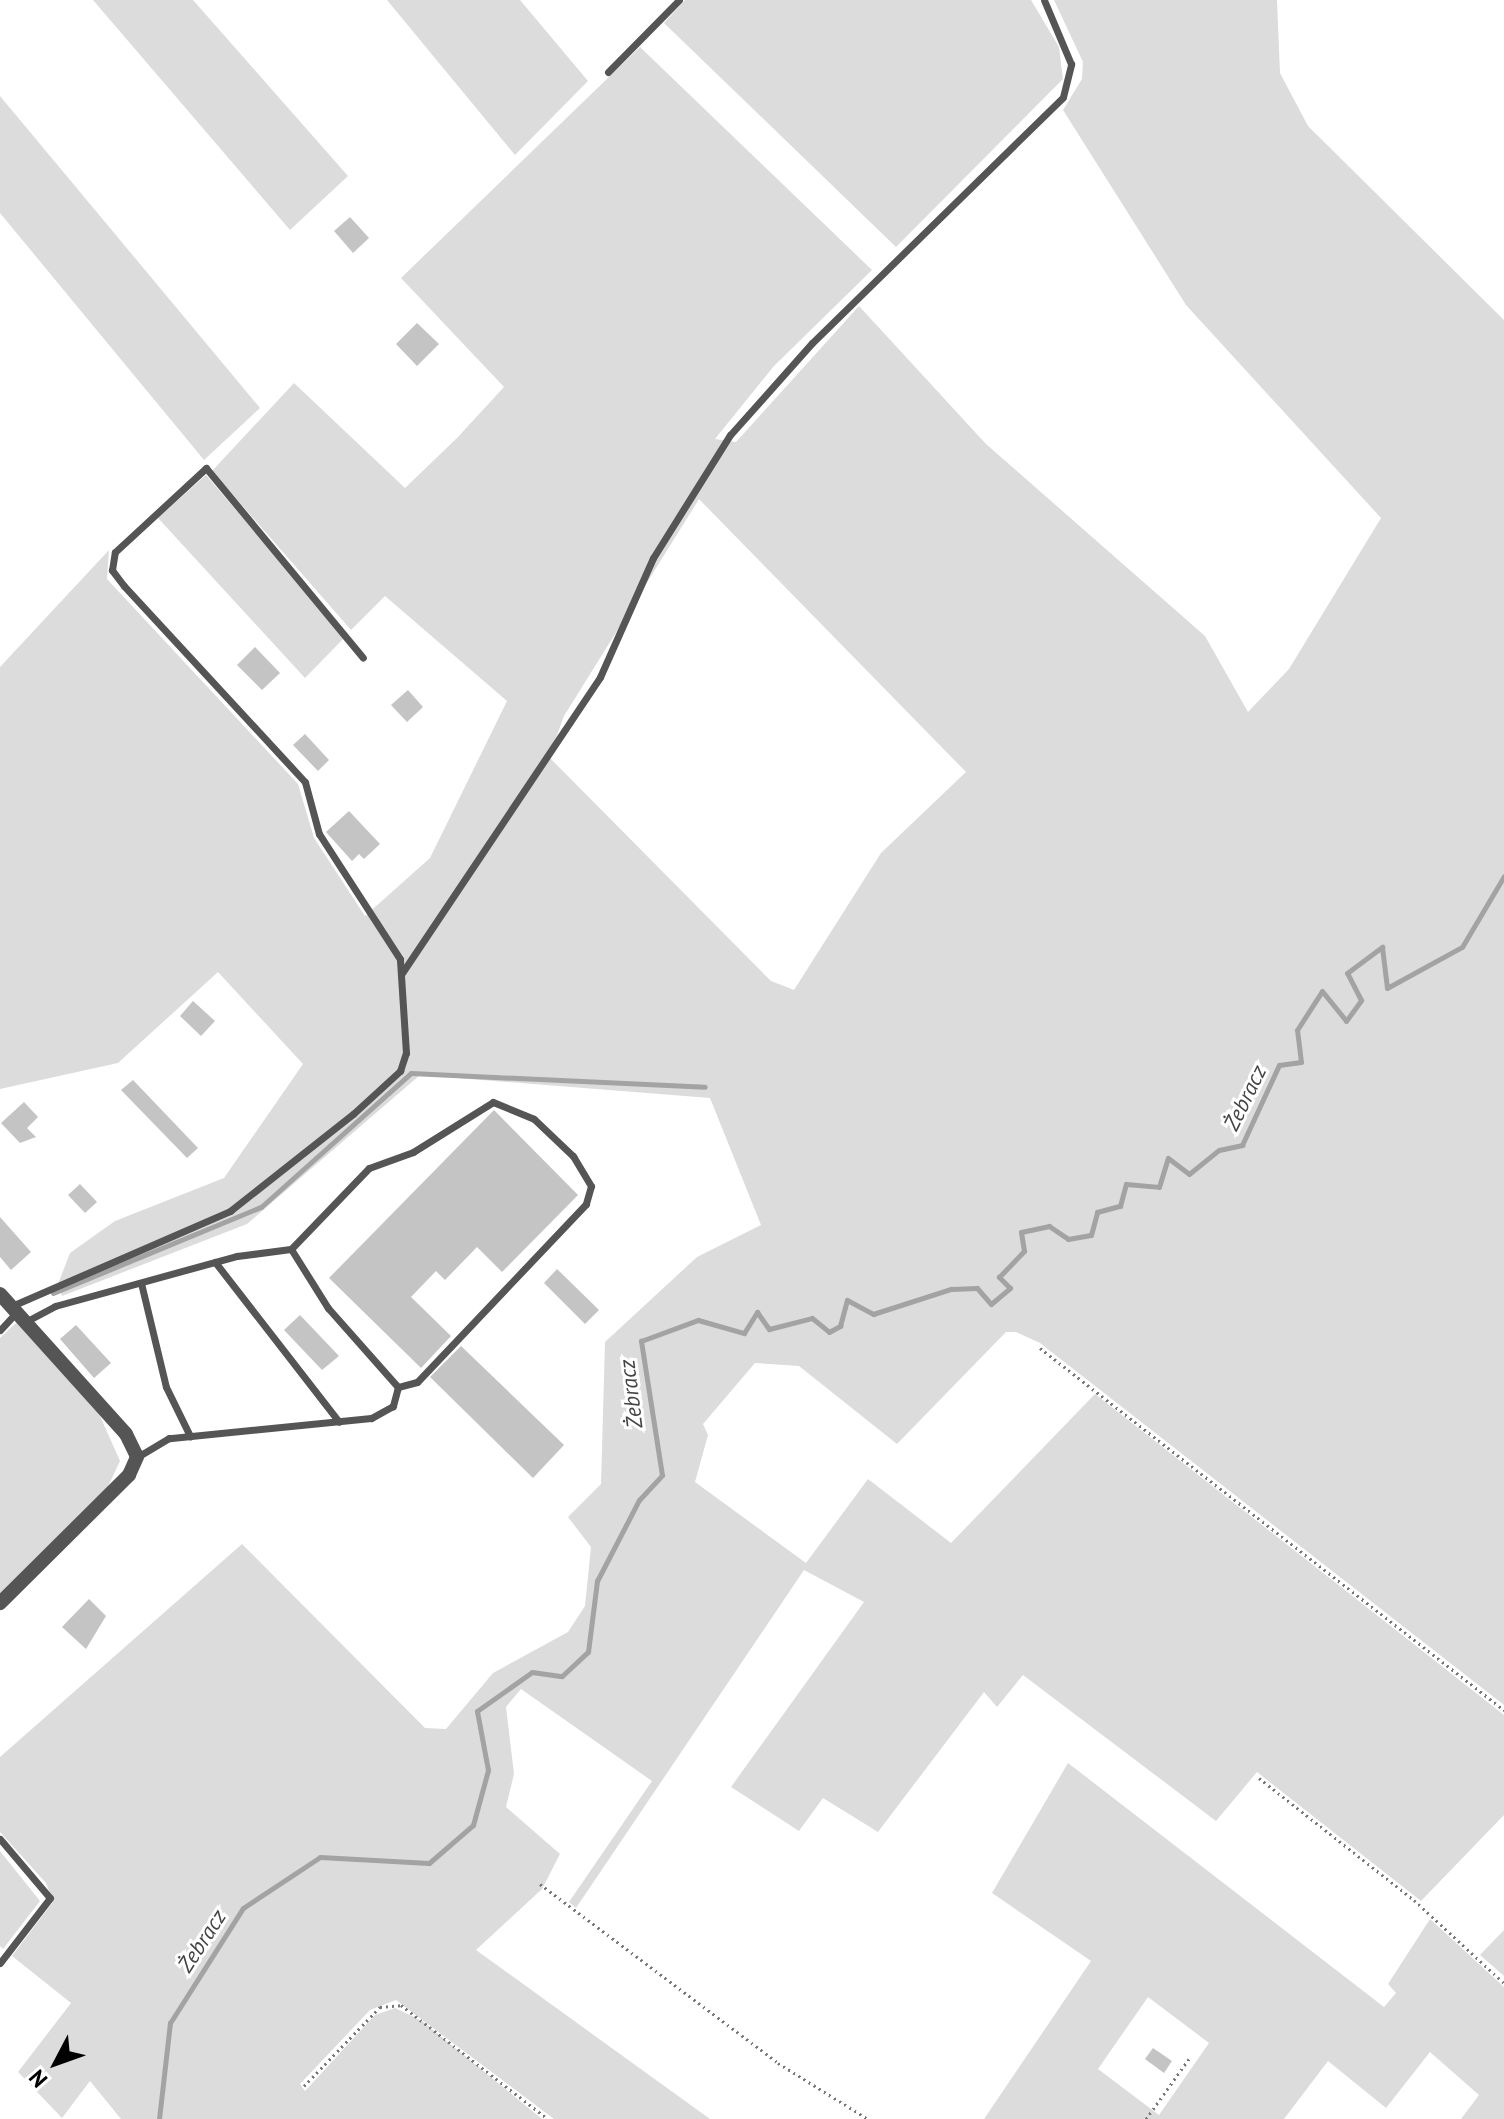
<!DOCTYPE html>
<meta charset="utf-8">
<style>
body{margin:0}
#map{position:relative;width:1504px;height:2119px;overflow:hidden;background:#fff;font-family:"PT Sans",sans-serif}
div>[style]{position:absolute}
.green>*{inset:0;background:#dcdcdc}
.stream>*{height:5px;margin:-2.5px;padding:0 2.5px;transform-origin:2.5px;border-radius:2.5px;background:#a3a3a3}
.building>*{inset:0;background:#c4c4c4}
.path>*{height:3px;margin-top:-1.5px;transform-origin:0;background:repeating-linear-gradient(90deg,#777 0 2px,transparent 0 6px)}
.lane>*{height:7px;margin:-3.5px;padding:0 3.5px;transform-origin:3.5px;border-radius:3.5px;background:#555}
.street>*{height:14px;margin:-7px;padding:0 7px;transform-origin:7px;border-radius:7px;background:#555}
span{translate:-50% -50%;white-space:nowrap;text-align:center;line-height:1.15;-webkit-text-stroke:6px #fff;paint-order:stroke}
.water-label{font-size:22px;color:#444;font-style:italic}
.north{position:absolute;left:16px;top:2023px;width:80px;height:80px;-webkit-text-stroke:6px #fff;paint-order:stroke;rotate:229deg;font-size:22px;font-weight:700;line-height:32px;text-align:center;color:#000}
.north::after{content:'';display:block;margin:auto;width:28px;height:36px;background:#000;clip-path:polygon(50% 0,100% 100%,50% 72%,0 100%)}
</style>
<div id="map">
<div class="green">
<i style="clip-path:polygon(93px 0,193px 0,348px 176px,290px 230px)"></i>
<i style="clip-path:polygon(387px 0,520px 0,588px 81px,515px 155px)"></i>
<i style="clip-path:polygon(685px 0,1031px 0,1059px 47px,1063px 79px,896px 247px,664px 23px)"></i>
<i style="clip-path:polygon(evenodd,1054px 0,1277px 0,1280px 73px,1308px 126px,1504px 320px,1504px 1705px,1040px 1343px,1016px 1332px,1006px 1332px,897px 1444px,799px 1366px,755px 1363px,703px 1424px,708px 1435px,695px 1482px,806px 1563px,868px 1479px,951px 1543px,1095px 1394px,1504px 1715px,1504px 1815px,1421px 1901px,1257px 1772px,1216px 1821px,1023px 1675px,997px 1707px,984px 1692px,878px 1832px,823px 1798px,799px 1831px,731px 1787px,864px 1602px,804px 1570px,576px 1908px,569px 1902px,652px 1781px,521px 1689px,506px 1707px,514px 1774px,506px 1807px,560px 1854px,542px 1889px,476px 1950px,710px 2119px,554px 2119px,396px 2000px,370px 2010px,300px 2084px,305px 2091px,375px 2015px,395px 2008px,422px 2021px,542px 2119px,121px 2119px,90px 2081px,62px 2118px,18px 2072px,71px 2003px,12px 1956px,53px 1902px,46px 1883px,0 1832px,0 1757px,242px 1544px,425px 1728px,446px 1729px,493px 1673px,568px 1632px,585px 1606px,591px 1547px,568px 1517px,601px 1484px,605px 1342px,697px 1257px,761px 1225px,710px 1098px,420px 1075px,247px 1224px,62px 1296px,58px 1284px,70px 1253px,115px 1221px,224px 1178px,303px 1064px,218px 972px,118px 1063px,0 1089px,0 667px,109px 550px,107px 579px,298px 784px,314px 838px,365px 916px,430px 858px,507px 701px,385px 596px,351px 630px,212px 471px,294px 383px,405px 488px,457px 438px,504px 387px,401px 278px,640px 47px,872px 270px,774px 366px,715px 439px,736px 442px,859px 306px,986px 444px,1205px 636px,1248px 712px,1289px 669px,1381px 518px,1186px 305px,1063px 110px,1082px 79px,1083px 62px,1054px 0,699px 499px,966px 772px,881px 853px,794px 990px,771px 981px,549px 757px,564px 716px,699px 499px)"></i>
<i style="clip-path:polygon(0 96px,260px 408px,204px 460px,0 213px)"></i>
<i style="clip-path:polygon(206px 475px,345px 637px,305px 678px,158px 518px)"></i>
<i style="clip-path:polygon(18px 1321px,100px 1416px,120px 1461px,104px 1495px,0 1596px,0 1338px)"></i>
<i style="clip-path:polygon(evenodd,1068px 1763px,1384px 2007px,1396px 1993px,1388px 1984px,1430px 1919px,1504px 1987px,1504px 2119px,1461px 2119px,1479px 2095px,1430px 2052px,1386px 2108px,1328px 2061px,1284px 2119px,984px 2119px,1091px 1961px,992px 1893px,1068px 1763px,1148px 1997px,1209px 2043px,1159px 2115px,1098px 2069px,1148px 1997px)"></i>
<i style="clip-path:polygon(0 1851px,40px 1901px,3px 1949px,0 1946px)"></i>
<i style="clip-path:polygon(1504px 1930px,1504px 1976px,1480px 1955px)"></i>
</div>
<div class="stream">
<i style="left:53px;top:1293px;width:225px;rotate:-22.5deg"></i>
<i style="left:261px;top:1207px;width:201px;rotate:-41.8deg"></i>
<i style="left:411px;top:1073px;width:294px;rotate:2.7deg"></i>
<i style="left:159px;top:2119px;width:97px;rotate:-83.5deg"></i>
<i style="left:170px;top:2023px;width:136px;rotate:-57.6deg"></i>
<i style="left:243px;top:1908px;width:92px;rotate:-33.5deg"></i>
<i style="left:320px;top:1857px;width:109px;rotate:3.2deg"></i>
<i style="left:429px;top:1863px;width:58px;rotate:-40.8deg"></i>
<i style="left:473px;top:1825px;width:57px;rotate:-74.7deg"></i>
<i style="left:488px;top:1770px;width:60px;rotate:-100.6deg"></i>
<i style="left:477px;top:1711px;width:67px;rotate:-35.3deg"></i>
<i style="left:532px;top:1672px;width:30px;rotate:8deg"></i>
<i style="left:562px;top:1676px;width:35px;rotate:-43deg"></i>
<i style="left:588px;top:1652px;width:72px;rotate:-82.8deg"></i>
<i style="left:597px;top:1581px;width:91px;rotate:-62.6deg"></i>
<i style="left:639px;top:1500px;width:34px;rotate:-47deg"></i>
<i style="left:662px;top:1475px;width:136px;rotate:-98.9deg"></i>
<i style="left:641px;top:1341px;width:61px;rotate:-20.2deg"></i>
<i style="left:698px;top:1320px;width:48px;rotate:15.8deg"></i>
<i style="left:744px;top:1333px;width:25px;rotate:-58deg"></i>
<i style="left:757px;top:1312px;width:21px;rotate:55deg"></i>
<i style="left:769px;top:1329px;width:44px;rotate:-14.3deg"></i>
<i style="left:812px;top:1318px;width:22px;rotate:39deg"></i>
<i style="left:829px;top:1332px;width:13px;rotate:-29deg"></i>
<i style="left:840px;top:1326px;width:27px;rotate:-75deg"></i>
<i style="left:847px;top:1300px;width:30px;rotate:28deg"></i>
<i style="left:873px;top:1314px;width:82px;rotate:-17.8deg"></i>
<i style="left:951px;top:1289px;width:26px;rotate:-2deg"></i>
<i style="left:977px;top:1288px;width:21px;rotate:49deg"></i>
<i style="left:991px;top:1304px;width:25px;rotate:-40deg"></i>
<i style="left:1010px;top:1288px;width:16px;rotate:-135deg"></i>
<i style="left:999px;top:1277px;width:36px;rotate:-46deg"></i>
<i style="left:1024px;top:1251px;width:19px;rotate:-99deg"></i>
<i style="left:1021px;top:1232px;width:29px;rotate:-12deg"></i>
<i style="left:1049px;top:1226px;width:23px;rotate:34deg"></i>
<i style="left:1068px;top:1239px;width:23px;rotate:-10deg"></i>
<i style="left:1091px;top:1235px;width:24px;rotate:-75deg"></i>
<i style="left:1097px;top:1212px;width:24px;rotate:-15deg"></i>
<i style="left:1120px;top:1206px;width:23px;rotate:-75deg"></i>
<i style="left:1126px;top:1184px;width:33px;rotate:5deg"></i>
<i style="left:1159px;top:1187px;width:30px;rotate:-73deg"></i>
<i style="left:1168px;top:1158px;width:26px;rotate:37deg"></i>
<i style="left:1189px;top:1174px;width:38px;rotate:-39deg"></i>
<i style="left:1219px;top:1150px;width:24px;rotate:-12deg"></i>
<i style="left:1242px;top:1145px;width:88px;rotate:-65.2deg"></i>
<i style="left:1279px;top:1065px;width:22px;rotate:-8deg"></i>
<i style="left:1301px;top:1062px;width:32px;rotate:-97deg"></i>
<i style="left:1297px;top:1030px;width:46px;rotate:-57.3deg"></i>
<i style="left:1322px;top:991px;width:38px;rotate:51deg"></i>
<i style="left:1346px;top:1021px;width:26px;rotate:-54deg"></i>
<i style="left:1361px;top:1000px;width:30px;rotate:-117deg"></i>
<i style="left:1347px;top:973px;width:44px;rotate:-36.6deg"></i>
<i style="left:1382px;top:947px;width:41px;rotate:83deg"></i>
<i style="left:1387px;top:988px;width:85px;rotate:-28.7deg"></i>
<i style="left:1462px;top:947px;width:82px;rotate:-59.4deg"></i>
</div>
<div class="building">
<i style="clip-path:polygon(350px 217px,369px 238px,353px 253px,334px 231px)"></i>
<i style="clip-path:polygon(417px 323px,439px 344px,417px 366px,396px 344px)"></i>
<i style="clip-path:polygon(255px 647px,280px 673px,262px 690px,237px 665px)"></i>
<i style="clip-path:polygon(408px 690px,423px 707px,407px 722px,391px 705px)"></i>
<i style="clip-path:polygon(305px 734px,329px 760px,318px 771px,293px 745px)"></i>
<i style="clip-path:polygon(349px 811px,380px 844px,364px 859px,359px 854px,352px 861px,326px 832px)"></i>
<i style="clip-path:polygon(193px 1001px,215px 1021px,201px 1036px,180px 1016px)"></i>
<i style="clip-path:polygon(133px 1080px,198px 1148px,187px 1158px,121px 1090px)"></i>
<i style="clip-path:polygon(24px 1102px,38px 1117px,27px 1128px,36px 1137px,20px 1143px,1px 1123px)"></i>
<i style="clip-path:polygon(494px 1110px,578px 1195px,502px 1272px,477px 1247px,445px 1280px,436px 1271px,411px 1297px,451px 1336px,421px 1368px,329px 1278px)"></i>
<i style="clip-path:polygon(80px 1184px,97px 1202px,85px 1213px,68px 1195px)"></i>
<i style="clip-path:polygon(0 1217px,31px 1252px,11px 1270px,0 1257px)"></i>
<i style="clip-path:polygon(557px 1269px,599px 1310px,585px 1324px,544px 1283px)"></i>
<i style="clip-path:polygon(300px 1315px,339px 1356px,322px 1370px,284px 1330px)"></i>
<i style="clip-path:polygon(76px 1325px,111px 1363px,94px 1378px,60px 1339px)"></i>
<i style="clip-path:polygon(461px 1346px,564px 1445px,533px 1478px,430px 1377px)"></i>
<i style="clip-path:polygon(89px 1599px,106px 1616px,86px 1649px,62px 1627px)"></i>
<i style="clip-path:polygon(1153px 2048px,1172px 2061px,1164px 2073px,1145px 2059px)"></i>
</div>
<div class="path">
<i style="left:1040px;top:1348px;width:589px;rotate:37.96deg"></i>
<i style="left:1259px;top:1778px;width:197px;rotate:38.2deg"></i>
<i style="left:1414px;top:1900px;width:122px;rotate:42.7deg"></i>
<i style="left:540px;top:1884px;width:298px;rotate:36.9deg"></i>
<i style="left:778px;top:2063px;width:106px;rotate:31.9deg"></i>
<i style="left:304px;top:2086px;width:110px;rotate:-46.1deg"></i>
<i style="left:380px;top:2007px;width:21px;rotate:-5deg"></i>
<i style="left:401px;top:2005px;width:186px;rotate:37.8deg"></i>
<i style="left:1146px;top:2119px;width:77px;rotate:-54.5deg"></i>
</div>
<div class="lane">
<i style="left:608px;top:72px;width:101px;rotate:-45.4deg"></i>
<i style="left:402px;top:973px;width:356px;rotate:-56.2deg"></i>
<i style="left:600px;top:677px;width:130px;rotate:-66deg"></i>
<i style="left:653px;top:558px;width:145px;rotate:-58deg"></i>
<i style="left:730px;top:435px;width:123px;rotate:-48.3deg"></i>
<i style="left:812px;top:343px;width:351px;rotate:-44.4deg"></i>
<i style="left:1063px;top:97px;width:34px;rotate:-76deg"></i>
<i style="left:1071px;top:64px;width:69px;rotate:-112.9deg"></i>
<i style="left:291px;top:1249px;width:112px;rotate:-46.1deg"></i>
<i style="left:369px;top:1168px;width:47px;rotate:-20deg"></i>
<i style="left:413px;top:1152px;width:94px;rotate:-32deg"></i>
<i style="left:493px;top:1102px;width:44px;rotate:22.5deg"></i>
<i style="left:534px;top:1119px;width:54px;rotate:43.5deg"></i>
<i style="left:573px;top:1156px;width:35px;rotate:59deg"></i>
<i style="left:591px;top:1186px;width:19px;rotate:106deg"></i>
<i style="left:586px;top:1204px;width:245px;rotate:133.5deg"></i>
<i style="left:417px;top:1382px;width:20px;rotate:165deg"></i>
<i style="left:215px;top:1262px;width:202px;rotate:52.2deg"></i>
<i style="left:141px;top:1283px;width:107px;rotate:76.5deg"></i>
<i style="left:166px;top:1387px;width:55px;rotate:63.9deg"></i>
<i style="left:14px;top:1305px;width:236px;rotate:-23.5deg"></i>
<i style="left:230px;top:1211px;width:157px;rotate:-38.3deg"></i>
<i style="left:353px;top:1114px;width:64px;rotate:-42.5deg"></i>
<i style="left:400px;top:1071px;width:19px;rotate:-72deg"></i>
<i style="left:406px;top:1053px;width:94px;rotate:-93.7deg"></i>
<i style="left:400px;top:959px;width:149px;rotate:-122.9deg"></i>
<i style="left:319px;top:834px;width:54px;rotate:-105.1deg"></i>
<i style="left:305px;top:782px;width:267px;rotate:-132.7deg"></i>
<i style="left:124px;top:586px;width:20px;rotate:-127deg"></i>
<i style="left:112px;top:570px;width:18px;rotate:-81deg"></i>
<i style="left:115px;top:552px;width:124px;rotate:-42.7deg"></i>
<i style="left:206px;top:468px;width:246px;rotate:50.4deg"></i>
<i style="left:27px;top:1321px;width:32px;rotate:-28deg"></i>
<i style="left:55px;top:1306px;width:189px;rotate:-15.4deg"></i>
<i style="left:237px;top:1256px;width:54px;rotate:-7.4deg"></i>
<i style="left:291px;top:1249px;width:70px;rotate:57.9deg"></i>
<i style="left:328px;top:1308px;width:106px;rotate:48.5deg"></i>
<i style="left:398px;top:1387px;width:20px;rotate:105deg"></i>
<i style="left:393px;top:1406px;width:25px;rotate:151deg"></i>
<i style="left:371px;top:1418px;width:203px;rotate:174.3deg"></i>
<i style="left:169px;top:1438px;width:37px;rotate:149deg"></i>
<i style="left:0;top:1330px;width:25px;rotate:-47deg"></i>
<i style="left:0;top:1839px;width:77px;rotate:49.7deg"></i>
<i style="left:50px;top:1898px;width:82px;rotate:127.6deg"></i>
</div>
<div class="street">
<i style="left:0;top:1294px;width:188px;rotate:48deg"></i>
<i style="left:126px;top:1434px;width:25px;rotate:64deg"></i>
<i style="left:137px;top:1457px;width:20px;rotate:114deg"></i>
<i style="left:129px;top:1475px;width:182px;rotate:135.2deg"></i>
</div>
<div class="water-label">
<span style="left:1245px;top:1098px;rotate:-64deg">Żebracz</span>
<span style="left:631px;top:1394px;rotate:-97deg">Żebracz</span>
<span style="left:202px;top:1941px;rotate:-57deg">Żebracz</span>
</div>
<div class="north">N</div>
</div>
